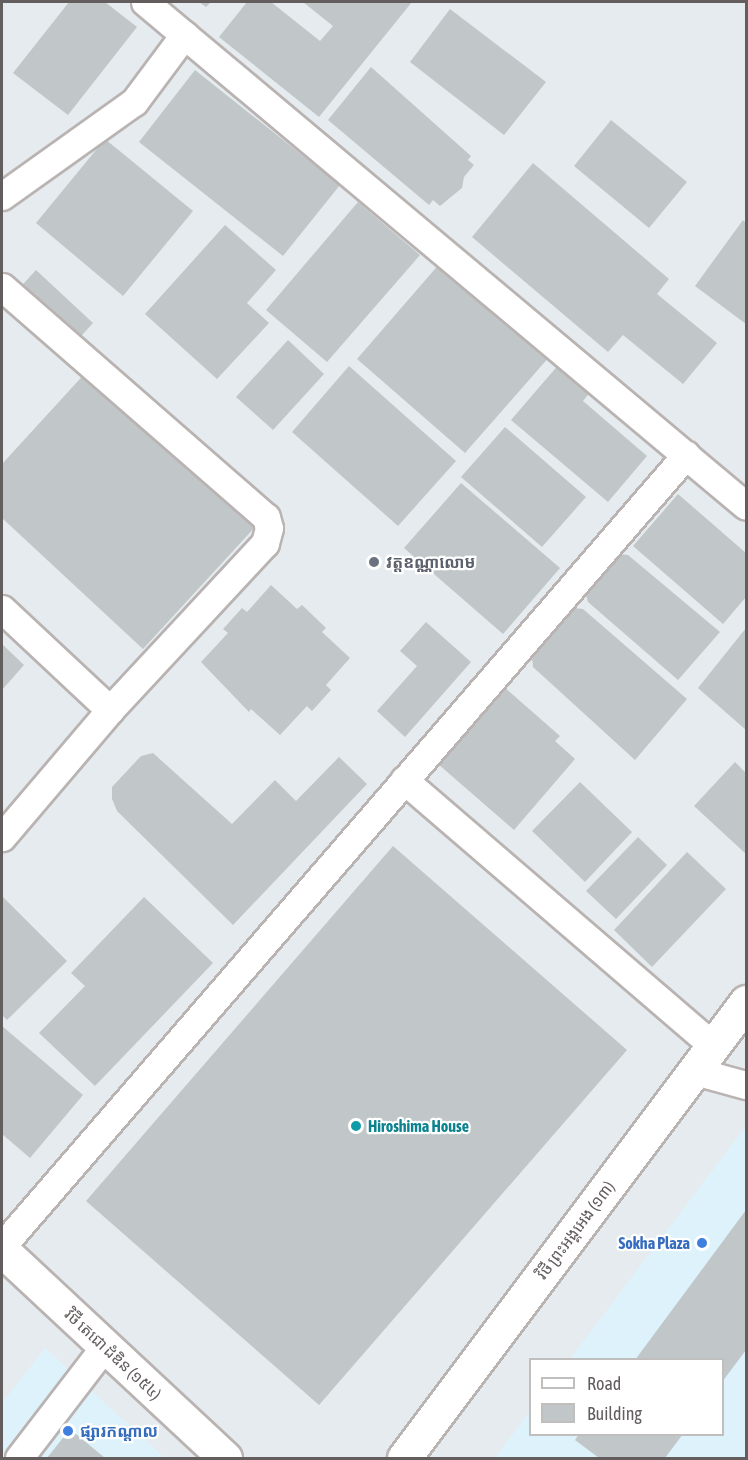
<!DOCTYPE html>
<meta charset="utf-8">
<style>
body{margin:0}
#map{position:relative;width:748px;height:1460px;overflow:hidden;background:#e5ebee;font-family:"Asap Condensed","Noto Sans Khmer",sans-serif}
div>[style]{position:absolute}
.commercial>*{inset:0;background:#ddf2fb}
.building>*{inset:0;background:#c1c7c9}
.roads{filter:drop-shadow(2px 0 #b9b3b2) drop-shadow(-2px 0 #b9b3b2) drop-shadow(0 2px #b9b3b2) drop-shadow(0 -2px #b9b3b2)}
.service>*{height:27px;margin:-13.5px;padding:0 13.5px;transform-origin:13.5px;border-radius:13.5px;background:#fff}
.tertiary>*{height:33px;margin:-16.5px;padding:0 16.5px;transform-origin:16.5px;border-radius:16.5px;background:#fff}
.dots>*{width:16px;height:16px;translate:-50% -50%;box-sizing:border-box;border:3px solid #fff;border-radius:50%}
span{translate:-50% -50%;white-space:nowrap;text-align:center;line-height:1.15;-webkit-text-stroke:4.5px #fff;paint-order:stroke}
.worship-label{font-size:16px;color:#5b616d;font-weight:700}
.left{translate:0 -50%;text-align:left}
.culture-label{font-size:16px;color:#0d838f;font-weight:700}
.street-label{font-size:16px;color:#645d5d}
.shop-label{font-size:16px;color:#366cbe;font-weight:700}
.right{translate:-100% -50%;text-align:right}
.frame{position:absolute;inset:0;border:3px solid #645d5d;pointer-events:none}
.legend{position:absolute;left:529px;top:1358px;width:195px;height:78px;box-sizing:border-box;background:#fff;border:2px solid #c1bebe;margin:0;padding:8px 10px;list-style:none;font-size:18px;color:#645d5d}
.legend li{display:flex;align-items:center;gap:12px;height:30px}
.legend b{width:30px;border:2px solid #c1bebe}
</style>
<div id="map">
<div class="commercial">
<i style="clip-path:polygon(746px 1126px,746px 1458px,495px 1458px,530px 1411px,530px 1434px,722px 1434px,722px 1360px,570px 1359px)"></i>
<i style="clip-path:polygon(45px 1348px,165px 1458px,2px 1458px,2px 1403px)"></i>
</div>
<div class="building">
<i style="clip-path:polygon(69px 2px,105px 2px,137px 27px,68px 115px,13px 73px)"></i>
<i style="clip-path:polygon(199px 2px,211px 2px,206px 7px)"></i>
<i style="clip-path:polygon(247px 2px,271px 2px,320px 41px,333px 26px,303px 2px,412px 2px,319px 117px,219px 37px)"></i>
<i style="clip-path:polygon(450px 9px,546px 82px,504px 135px,410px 62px)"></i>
<i style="clip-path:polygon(371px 67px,471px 156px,468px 160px,474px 165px,464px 177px,462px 188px,440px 206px,433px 200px,429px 205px,328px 120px)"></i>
<i style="clip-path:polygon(195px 70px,340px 185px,283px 256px,139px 142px)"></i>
<i style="clip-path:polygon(611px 120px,687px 182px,649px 228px,574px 166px)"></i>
<i style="clip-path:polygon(105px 139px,193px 211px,123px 296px,36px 223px)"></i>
<i style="clip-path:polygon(533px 163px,669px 279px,657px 294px,717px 343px,683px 384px,623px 335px,608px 352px,472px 237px)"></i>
<i style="clip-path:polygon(358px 202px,420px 255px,327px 362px,266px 310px)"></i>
<i style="clip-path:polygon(743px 220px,746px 223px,746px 324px,695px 286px)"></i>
<i style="clip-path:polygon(225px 225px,276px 270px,247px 303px,269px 323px,217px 379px,145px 314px)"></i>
<i style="clip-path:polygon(441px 262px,550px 356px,465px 453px,357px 359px)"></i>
<i style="clip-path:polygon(36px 270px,93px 323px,72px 346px,15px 293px)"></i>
<i style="clip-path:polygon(288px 340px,324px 374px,273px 430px,236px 397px)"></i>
<i style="clip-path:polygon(560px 363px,591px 391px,583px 401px,647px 456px,608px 502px,511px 420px)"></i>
<i style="clip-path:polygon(349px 366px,456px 461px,398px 526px,292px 432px)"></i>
<i style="clip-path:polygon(89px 369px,257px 525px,143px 649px,2px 518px,2px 464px)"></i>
<i style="clip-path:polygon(505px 427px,586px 497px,542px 547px,461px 477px)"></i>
<i style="clip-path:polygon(461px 483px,560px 568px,503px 634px,404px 548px)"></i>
<i style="clip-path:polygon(678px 494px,746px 553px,746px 597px,723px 624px,633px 546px)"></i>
<i style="clip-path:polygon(620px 554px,628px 555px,720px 632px,678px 680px,588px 602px,586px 595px)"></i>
<i style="clip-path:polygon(271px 585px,297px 609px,302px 605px,326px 628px,322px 632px,350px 658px,326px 685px,331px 690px,312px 711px,307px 706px,280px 735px,251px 709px,249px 712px,201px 662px,228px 633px,223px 629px,242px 608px,247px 612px)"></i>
<i style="clip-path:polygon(574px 608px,583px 609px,687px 699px,635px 760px,533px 667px,532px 657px)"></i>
<i style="clip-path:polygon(426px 622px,471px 662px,405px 737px,377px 711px,417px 666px,400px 651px)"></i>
<i style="clip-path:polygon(746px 628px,746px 730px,698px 688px)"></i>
<i style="clip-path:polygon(2px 644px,24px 665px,2px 690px)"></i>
<i style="clip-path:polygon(505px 688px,560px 736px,555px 741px,575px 759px,514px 830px,438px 764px)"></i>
<i style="clip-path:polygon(153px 753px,232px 824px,275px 780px,296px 801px,339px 757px,367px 784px,233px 925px,117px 811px,112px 799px,112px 787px,141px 756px)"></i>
<i style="clip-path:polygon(735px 762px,746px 773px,746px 854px,694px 806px)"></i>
<i style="clip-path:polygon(580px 782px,632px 832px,585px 882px,532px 831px)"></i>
<i style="clip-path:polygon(638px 837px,667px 865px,616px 919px,586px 891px)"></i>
<i style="clip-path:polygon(393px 846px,627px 1050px,319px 1405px,86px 1201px)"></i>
<i style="clip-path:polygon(687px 852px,726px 889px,652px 967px,614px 930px)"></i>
<i style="clip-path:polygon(3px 897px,67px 961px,7px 1020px,2px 1015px)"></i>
<i style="clip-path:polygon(144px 897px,213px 963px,95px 1086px,39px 1033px,85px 986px,71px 973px)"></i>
<i style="clip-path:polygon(2px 1026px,83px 1095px,30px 1158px,2px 1134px)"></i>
<i style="clip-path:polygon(746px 1210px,746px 1350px,722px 1382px,722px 1360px,635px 1360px)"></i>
<i style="clip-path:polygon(70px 1429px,105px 1458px,47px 1458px)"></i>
<i style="clip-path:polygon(579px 1434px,683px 1434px,665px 1458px,599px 1458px,575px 1440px)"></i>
</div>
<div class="roads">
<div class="service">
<i style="left:145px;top:2px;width:784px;rotate:39.98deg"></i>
<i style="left:2px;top:196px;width:162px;rotate:-35.5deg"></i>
<i style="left:134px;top:102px;width:84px;rotate:-53.3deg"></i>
<i style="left:2px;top:287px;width:350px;rotate:41.1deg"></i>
<i style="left:266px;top:517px;width:11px;rotate:75deg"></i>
<i style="left:269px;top:528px;width:16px;rotate:105deg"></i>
<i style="left:265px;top:543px;width:228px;rotate:132.9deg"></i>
<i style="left:110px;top:710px;width:167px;rotate:130.4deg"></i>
<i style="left:2px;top:609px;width:148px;rotate:43.1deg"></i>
<i style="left:404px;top:780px;width:409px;rotate:40.7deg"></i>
<i style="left:695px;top:1071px;width:53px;rotate:15.4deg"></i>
<i style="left:2px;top:1246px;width:1046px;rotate:-49.15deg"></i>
<i style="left:19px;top:1458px;width:141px;rotate:-52.5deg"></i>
</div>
<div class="tertiary">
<i style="left:2px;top:1250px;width:305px;rotate:43deg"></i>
<i style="left:404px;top:1458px;width:570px;rotate:-53.13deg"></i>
</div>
</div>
<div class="dots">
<i style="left:374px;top:562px;background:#6b7280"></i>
<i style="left:356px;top:1126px;background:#0f9aa8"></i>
<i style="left:702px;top:1243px;background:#3f7fe0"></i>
<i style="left:68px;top:1431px;background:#3f7fe0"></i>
</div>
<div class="worship-label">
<span class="left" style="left:386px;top:562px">វត្តឧណ្ណាលោម</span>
</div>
<div class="culture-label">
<span class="left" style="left:368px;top:1126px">Hiroshima House</span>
</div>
<div class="street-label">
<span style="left:575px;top:1230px;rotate:-53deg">វិថី ព្រះអង្គអេង (១៣)</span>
<span style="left:113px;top:1354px;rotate:43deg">វិថី តេជោ ដំឌិន (១៥៤)</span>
</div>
<div class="shop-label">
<span class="right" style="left:690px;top:1243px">Sokha Plaza</span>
<span class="left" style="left:80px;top:1431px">ផ្សារកណ្ដាល</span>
</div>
<div class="frame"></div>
<ul class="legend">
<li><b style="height:8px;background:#fff"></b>Road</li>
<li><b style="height:16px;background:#c1c7c9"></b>Building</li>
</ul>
</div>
